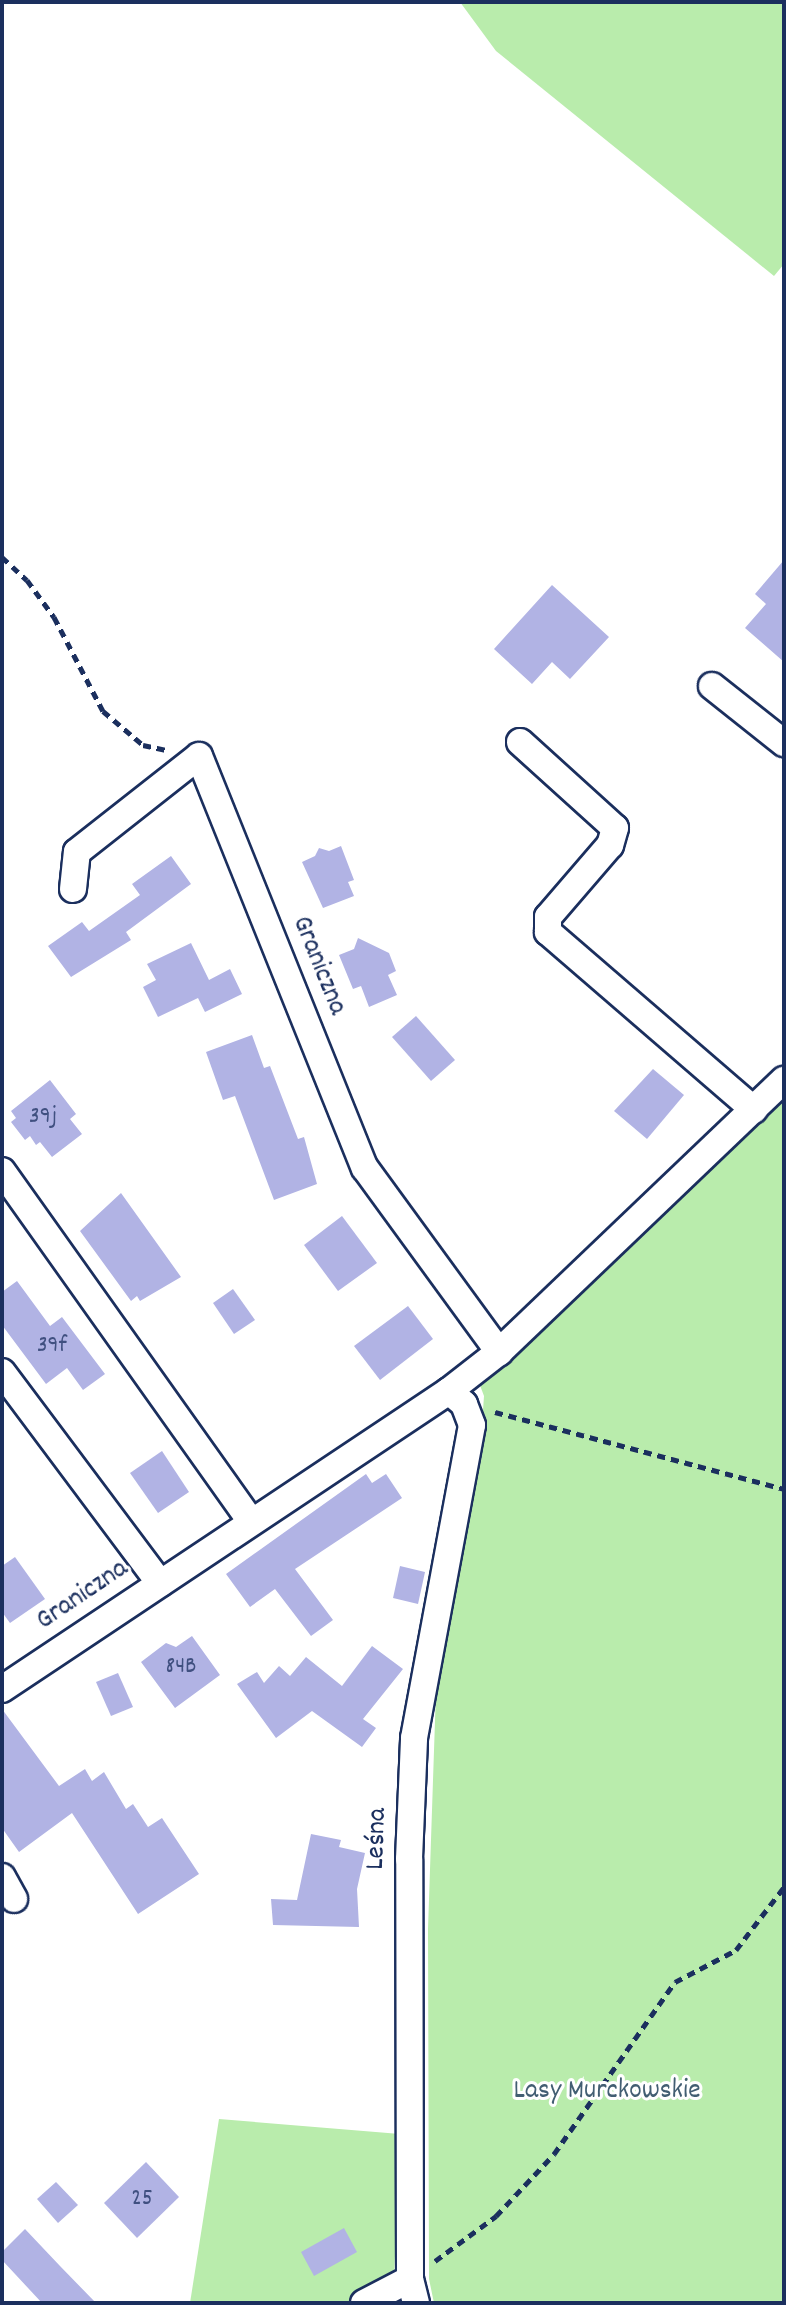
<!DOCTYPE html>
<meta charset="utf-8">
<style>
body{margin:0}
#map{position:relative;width:786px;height:2305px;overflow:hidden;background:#fff;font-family:Dekko,sans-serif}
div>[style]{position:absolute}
.green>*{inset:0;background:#b9ecac}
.building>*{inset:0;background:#b1b3e4}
.path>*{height:5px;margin-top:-2.5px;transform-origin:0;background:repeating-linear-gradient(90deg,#1b2f5e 0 8px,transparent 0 14px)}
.roads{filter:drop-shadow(2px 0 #1b2f5e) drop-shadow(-2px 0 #1b2f5e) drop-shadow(0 2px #1b2f5e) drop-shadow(0 -2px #1b2f5e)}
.minor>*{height:26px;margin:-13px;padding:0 13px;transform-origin:13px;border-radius:13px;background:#fff}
span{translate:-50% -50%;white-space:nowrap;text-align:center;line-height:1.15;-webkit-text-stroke:6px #fff;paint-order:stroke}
.number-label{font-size:24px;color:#405080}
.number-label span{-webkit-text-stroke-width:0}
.street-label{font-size:28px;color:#1b2f5e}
.park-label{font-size:28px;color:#425e72}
.frame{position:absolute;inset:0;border:4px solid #1b2f5e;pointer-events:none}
</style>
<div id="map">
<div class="green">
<i style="clip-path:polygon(460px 2px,784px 2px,784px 264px,774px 276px,496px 51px)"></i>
<i style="clip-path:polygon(784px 1094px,784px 2303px,434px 2303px,429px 2279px,428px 1929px,436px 1691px,440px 1631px,480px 1453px,484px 1396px,478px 1380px)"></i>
<i style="clip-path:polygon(219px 2119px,400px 2134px,394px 2280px,351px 2303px,190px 2303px)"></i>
</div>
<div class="building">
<i style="clip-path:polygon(784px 560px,784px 662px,745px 628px,766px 604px,755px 594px)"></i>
<i style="clip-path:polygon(552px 585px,609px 637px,570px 679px,552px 662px,532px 684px,494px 649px)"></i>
<i style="clip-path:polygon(341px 846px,354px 880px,348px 882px,354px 896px,323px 908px,302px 862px,315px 856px,319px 848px,329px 851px)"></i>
<i style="clip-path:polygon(171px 856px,191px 884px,126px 932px,131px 940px,71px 977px,48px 946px,82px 922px,89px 931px,140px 895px,132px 884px)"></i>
<i style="clip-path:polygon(358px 938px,389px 953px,396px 971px,388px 975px,397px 995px,369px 1007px,361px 986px,353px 989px,339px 955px,354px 949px)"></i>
<i style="clip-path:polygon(191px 943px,209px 980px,230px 969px,242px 994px,205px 1012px,198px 998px,158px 1017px,143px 987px,156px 980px,147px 964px)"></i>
<i style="clip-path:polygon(416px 1016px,455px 1060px,431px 1081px,392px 1037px)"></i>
<i style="clip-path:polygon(252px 1035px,264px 1068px,270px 1066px,298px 1139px,304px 1137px,317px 1184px,274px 1200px,235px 1096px,223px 1100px,206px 1052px)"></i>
<i style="clip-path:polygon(653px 1069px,684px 1095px,647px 1139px,614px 1111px)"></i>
<i style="clip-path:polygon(50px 1080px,76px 1114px,70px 1119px,82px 1134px,52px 1157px,40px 1142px,36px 1145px,30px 1136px,25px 1140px,11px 1122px,16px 1118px,11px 1111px)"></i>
<i style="clip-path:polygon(121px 1193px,181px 1277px,140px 1301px,137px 1296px,131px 1301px,80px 1231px)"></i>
<i style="clip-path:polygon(342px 1216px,377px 1263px,338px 1291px,304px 1245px)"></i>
<i style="clip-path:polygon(17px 1281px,50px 1326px,62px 1317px,105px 1374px,83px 1390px,67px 1368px,46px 1384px,2px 1325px,2px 1292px)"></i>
<i style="clip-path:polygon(233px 1289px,255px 1320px,234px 1334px,213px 1303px)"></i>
<i style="clip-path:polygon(408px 1306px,433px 1339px,380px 1380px,354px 1346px)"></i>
<i style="clip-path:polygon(162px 1451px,189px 1492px,158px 1513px,130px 1473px)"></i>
<i style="clip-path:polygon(366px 1474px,372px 1483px,386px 1474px,402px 1498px,295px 1569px,333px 1620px,311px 1636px,275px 1589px,250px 1607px,226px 1574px)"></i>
<i style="clip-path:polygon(15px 1557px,45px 1599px,10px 1623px,2px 1612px,2px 1566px)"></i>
<i style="clip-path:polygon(400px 1566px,425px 1572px,418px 1604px,393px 1598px)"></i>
<i style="clip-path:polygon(192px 1636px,220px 1675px,175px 1708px,141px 1662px,166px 1643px,176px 1647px)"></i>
<i style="clip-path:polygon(372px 1646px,403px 1669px,363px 1719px,376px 1728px,362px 1747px,312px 1711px,276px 1738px,237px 1684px,257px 1672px,264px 1683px,279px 1666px,290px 1676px,306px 1657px,342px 1686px)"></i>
<i style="clip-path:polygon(118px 1673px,133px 1707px,111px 1716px,96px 1682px)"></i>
<i style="clip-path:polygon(2px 1709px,59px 1786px,85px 1769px,92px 1781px,104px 1772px,126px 1809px,133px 1804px,148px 1827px,162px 1818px,199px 1874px,138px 1914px,72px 1813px,19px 1852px,2px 1828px)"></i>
<i style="clip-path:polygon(311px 1834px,341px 1840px,339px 1847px,365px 1853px,357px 1889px,359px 1927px,273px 1925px,271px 1899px,297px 1900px)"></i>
<i style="clip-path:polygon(146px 2162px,179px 2197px,137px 2238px,104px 2203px)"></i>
<i style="clip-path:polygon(56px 2182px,78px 2205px,58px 2223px,37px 2199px)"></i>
<i style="clip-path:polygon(344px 2228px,357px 2252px,314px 2276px,301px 2252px)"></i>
<i style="clip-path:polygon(25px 2229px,60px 2266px,96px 2303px,42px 2303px,2px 2260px,2px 2252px)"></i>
</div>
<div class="path">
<i style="left:2px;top:557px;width:34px;rotate:43deg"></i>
<i style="left:27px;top:580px;width:46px;rotate:53.9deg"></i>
<i style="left:54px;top:617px;width:106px;rotate:62.5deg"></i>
<i style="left:103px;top:711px;width:52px;rotate:40.4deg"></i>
<i style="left:143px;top:745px;width:25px;rotate:12deg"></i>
<i style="left:495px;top:1412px;width:299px;rotate:14.9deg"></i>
<i style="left:435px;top:2261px;width:76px;rotate:-36.4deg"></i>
<i style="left:496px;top:2216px;width:85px;rotate:-46.9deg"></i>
<i style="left:554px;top:2154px;width:210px;rotate:-54.9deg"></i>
<i style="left:675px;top:1982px;width:69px;rotate:-27.7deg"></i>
<i style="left:736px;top:1950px;width:79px;rotate:-52.7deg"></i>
</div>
<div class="roads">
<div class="minor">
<i style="left:712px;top:686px;width:92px;rotate:38.4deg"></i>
<i style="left:520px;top:742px;width:128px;rotate:42.2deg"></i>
<i style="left:615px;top:828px;width:18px;rotate:106deg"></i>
<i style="left:610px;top:845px;width:95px;rotate:130.7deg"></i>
<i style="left:548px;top:917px;width:15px;rotate:90deg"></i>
<i style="left:548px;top:932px;width:272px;rotate:40.8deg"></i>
<i style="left:73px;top:889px;width:37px;rotate:-84deg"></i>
<i style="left:77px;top:852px;width:155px;rotate:-38.2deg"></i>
<i style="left:199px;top:756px;width:444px;rotate:68.1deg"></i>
<i style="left:365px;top:1168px;width:228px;rotate:53.9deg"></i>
<i style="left:2px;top:1171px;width:430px;rotate:54.6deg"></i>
<i style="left:2px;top:1372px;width:264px;rotate:53.2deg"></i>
<i style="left:2px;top:1689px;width:537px;rotate:-33.69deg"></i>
<i style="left:449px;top:1391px;width:63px;rotate:-38deg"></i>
<i style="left:499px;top:1352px;width:394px;rotate:-43.7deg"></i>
<i style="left:2px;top:1877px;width:25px;rotate:61deg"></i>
<i style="left:364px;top:2303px;width:52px;rotate:-27.6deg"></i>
<i style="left:416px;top:2303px;width:25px;rotate:-104deg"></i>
<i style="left:410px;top:2279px;width:420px;rotate:-90.1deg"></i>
<i style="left:409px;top:1859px;width:121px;rotate:-87.6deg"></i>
<i style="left:414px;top:1738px;width:318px;rotate:-79.5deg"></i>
<i style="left:472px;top:1425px;width:22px;rotate:-111deg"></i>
<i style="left:464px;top:1404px;width:20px;rotate:-139deg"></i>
</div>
</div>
<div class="number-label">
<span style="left:43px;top:1118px">39j</span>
<span style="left:52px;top:1347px">39f</span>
<span style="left:181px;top:1668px">84B</span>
<span style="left:142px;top:2200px">25</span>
</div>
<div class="street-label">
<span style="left:318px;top:966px;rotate:68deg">Graniczna</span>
<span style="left:83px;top:1596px;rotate:-34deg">Graniczna</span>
<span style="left:378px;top:1839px;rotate:-88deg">Leśna</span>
</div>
<div class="park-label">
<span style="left:607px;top:2092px">Lasy Murckowskie</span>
</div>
<div class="frame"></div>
</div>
